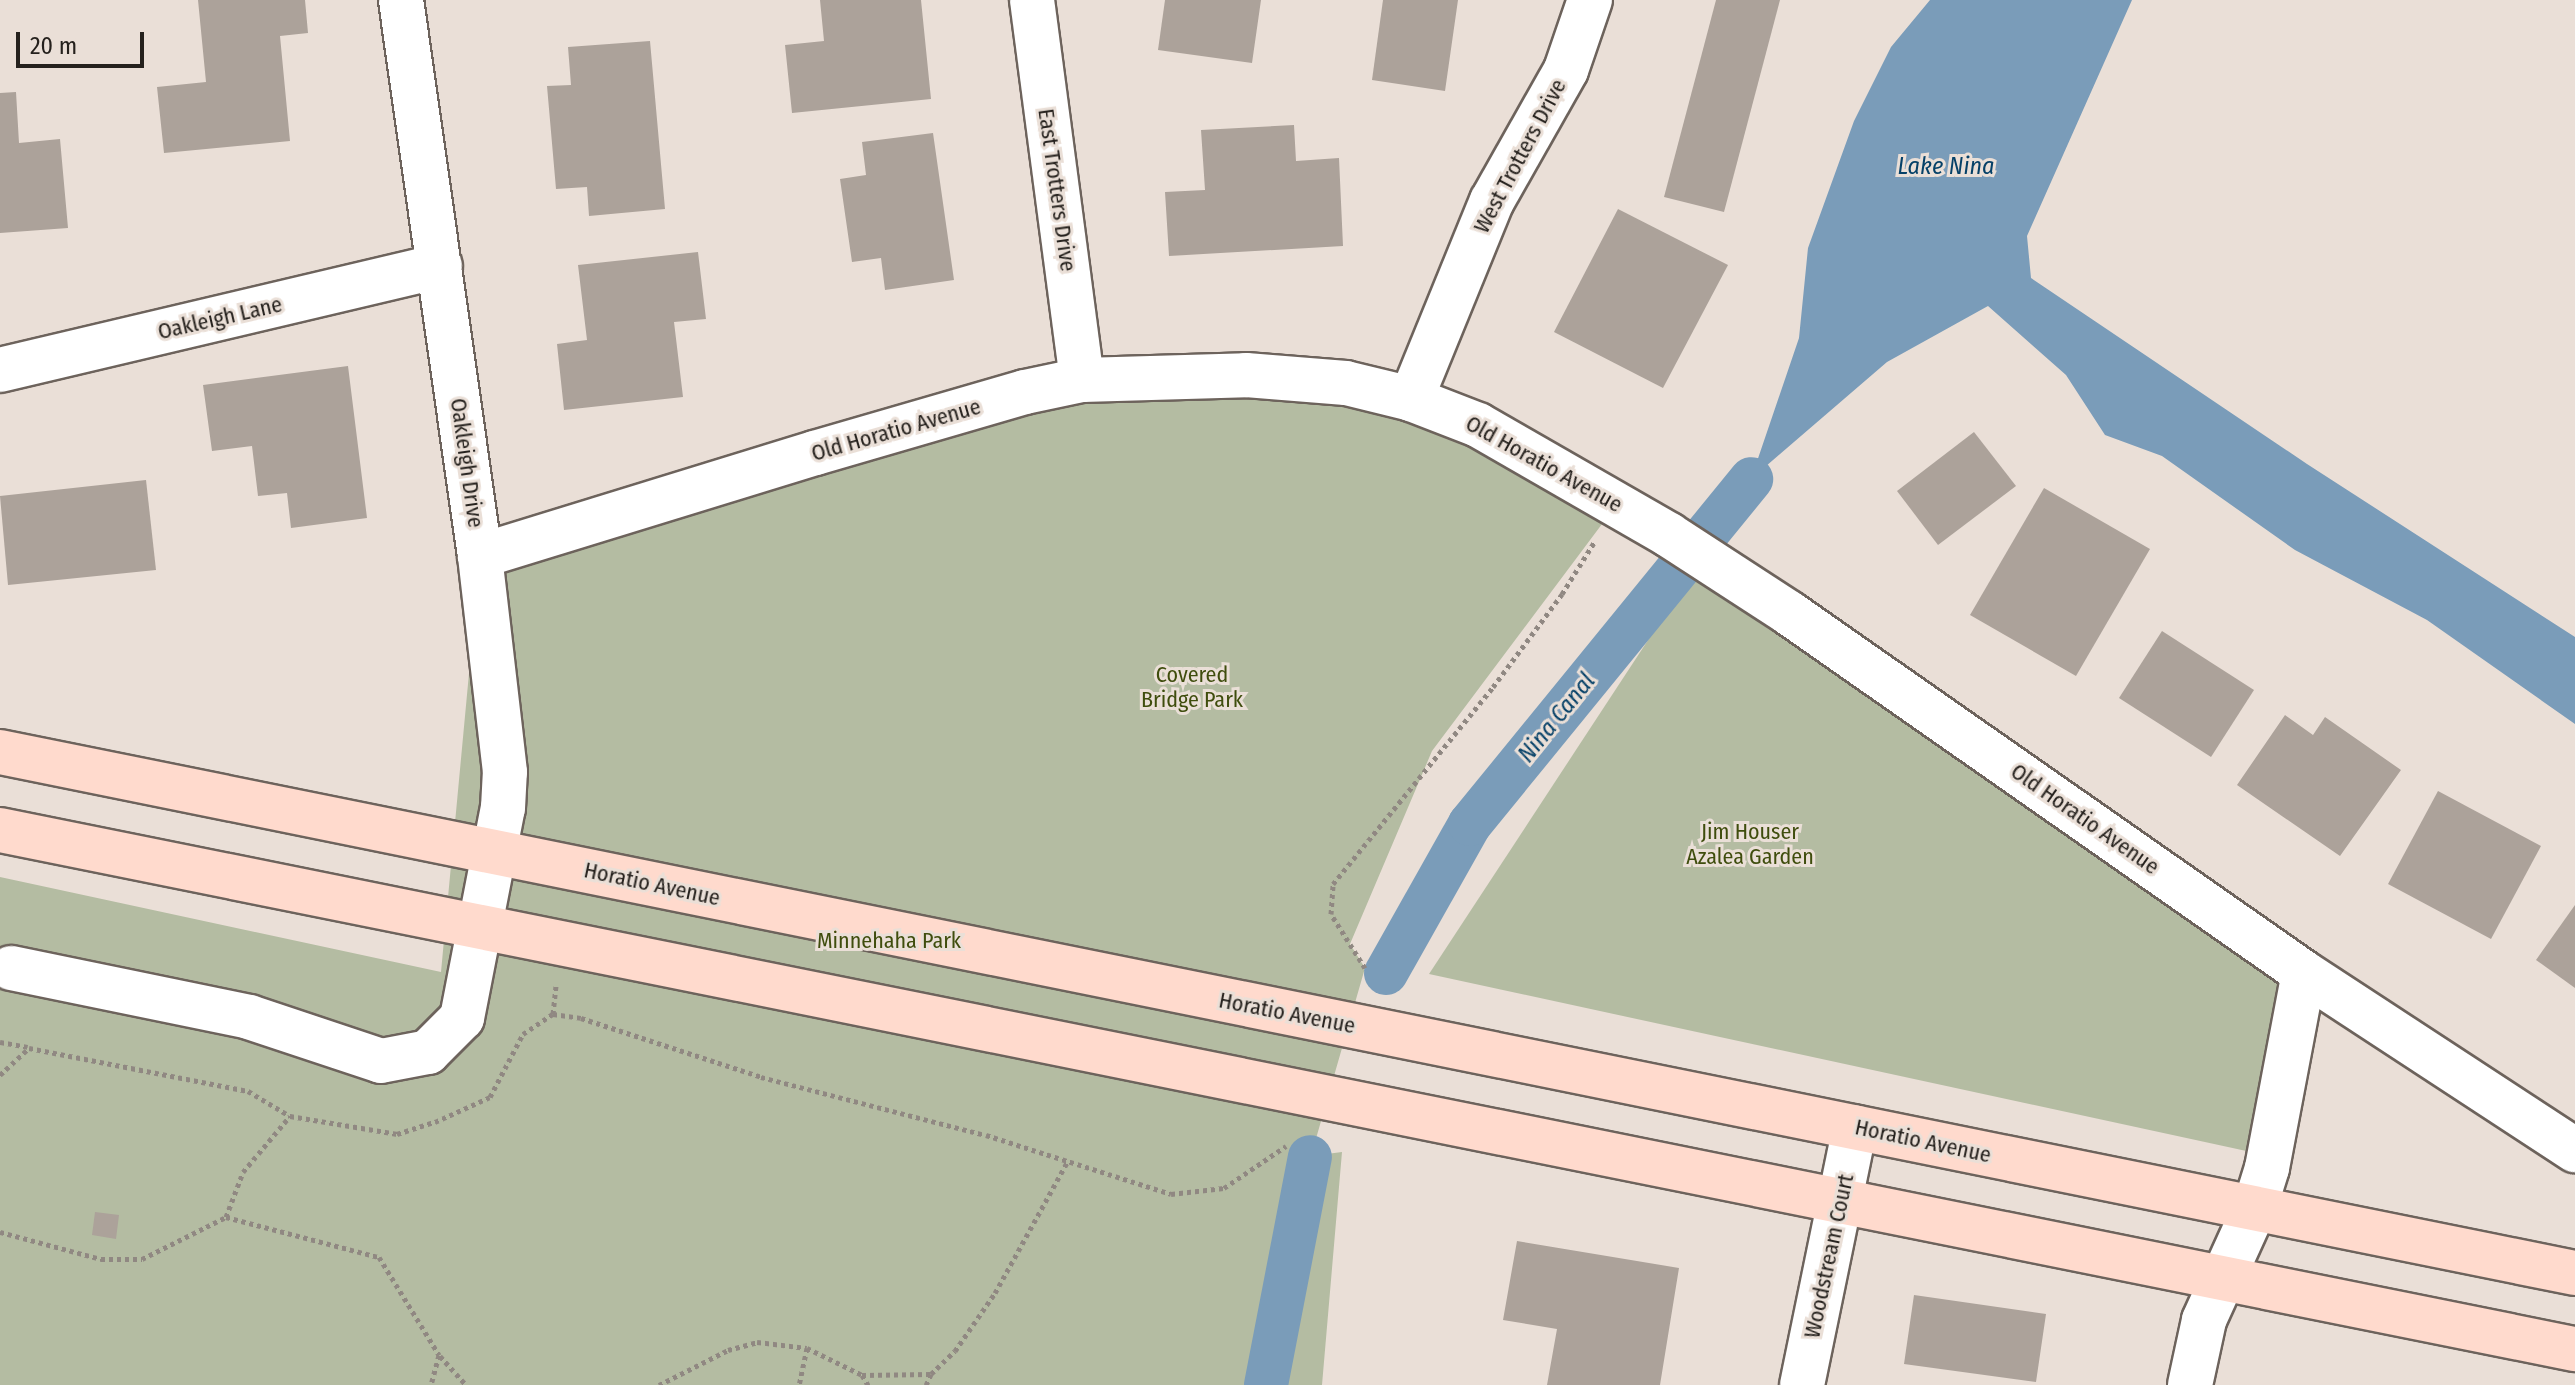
<!DOCTYPE html>
<style>
body{margin:0}
#map{position:relative;width:2575px;height:1385px;overflow:hidden;background:#eadfd7;font-family:"Fira Sans Condensed",sans-serif}
div>[style]{position:absolute}
.green>*{inset:0;background:#b4bca2}
.water>*{inset:0;background:#7a9cb9}
.canal>*{height:44px;margin:-22px;padding:0 22px;transform-origin:22px;border-radius:22px;background:#7a9cb9}
.building>*{inset:0;background:#aca29a}
.path>*{height:5px;margin-top:-2.5px;transform-origin:0;background:repeating-linear-gradient(90deg,#908882 0 4px,transparent 0 8px)}
.roads{filter:drop-shadow(2px 0 #6d635c) drop-shadow(-2px 0 #6d635c) drop-shadow(0 2px #6d635c) drop-shadow(0 -2px #6d635c)}
.minor>*{height:44px;margin:-22px;padding:0 22px;transform-origin:22px;border-radius:22px;background:#fff}
.major>*{height:44px;margin:-22px;padding:0 22px;transform-origin:22px;border-radius:22px;background:#ffdacd}
span{translate:-50% -50%;white-space:nowrap;text-align:center;line-height:1.15;-webkit-text-stroke:6px #eadfd7;paint-order:stroke}
.street-label{font-size:22px;color:#25211d}
.park-label{font-size:22px;color:#3f4d0d}
.water-label{font-size:24px;color:#064168;font-style:italic}
.scale{position:absolute;left:16px;top:32px;width:128px;height:36px;box-sizing:border-box;border:4px solid #25211d;border-top:0;padding-left:10px;font-size:24px;line-height:28px;white-space:nowrap;color:#25211d;-webkit-text-stroke:6px #eadfd7;paint-order:stroke}
</style>
<div id="map">
<div class="green">
<i style="clip-path:polygon(1346px 383px,1617px 504px,1432px 751px,1350px 944px,1365px 968px,1311px 1156px,1342px 1152px,1322px 1385px,0 1385px,0 877px,441px 972px,480px 556px,1025px 392px)"></i>
<i style="clip-path:polygon(1696px 567px,2280px 977px,2251px 1152px,1429px 974px)"></i>
</div>
<div class="water">
<i style="clip-path:polygon(1930px 0,2132px 0,2027px 236px,2031px 278px,2307px 464px,2575px 637px,2575px 724px,2427px 620px,2295px 550px,2162px 456px,2105px 435px,2066px 375px,1988px 306px,1887px 362px,1751px 479px,1799px 338px,1808px 248px,1854px 121px,1891px 47px)"></i>
</div>
<div class="canal">
<i style="left:1386px;top:973px;width:171px;rotate:-60.6deg"></i>
<i style="left:1470px;top:824px;width:445px;rotate:-50.8deg"></i>
<i style="left:1266px;top:1385px;width:232px;rotate:-79.1deg"></i>
</div>
<div class="building">
<i style="clip-path:polygon(198px 0,305px 0,308px 33px,280px 36px,290px 141px,164px 153px,157px 87px,206px 82px)"></i>
<i style="clip-path:polygon(820px 0,921px 0,931px 99px,792px 113px,785px 45px,824px 41px)"></i>
<i style="clip-path:polygon(1165px 0,1261px 0,1252px 63px,1158px 50px)"></i>
<i style="clip-path:polygon(1383px 0,1458px 0,1445px 91px,1372px 80px)"></i>
<i style="clip-path:polygon(1716px 0,1780px 0,1724px 212px,1664px 197px)"></i>
<i style="clip-path:polygon(650px 41px,665px 209px,589px 216px,587px 187px,556px 189px,547px 86px,571px 85px,568px 47px)"></i>
<i style="clip-path:polygon(16px 92px,19px 143px,60px 139px,68px 228px,0 233px,0 93px)"></i>
<i style="clip-path:polygon(1294px 125px,1296px 161px,1339px 158px,1343px 246px,1169px 256px,1165px 192px,1205px 190px,1201px 130px)"></i>
<i style="clip-path:polygon(933px 133px,954px 280px,885px 290px,881px 258px,852px 262px,840px 179px,866px 175px,862px 142px)"></i>
<i style="clip-path:polygon(1618px 209px,1728px 265px,1663px 388px,1554px 332px)"></i>
<i style="clip-path:polygon(698px 252px,706px 319px,674px 322px,683px 397px,564px 410px,557px 344px,587px 340px,578px 265px)"></i>
<i style="clip-path:polygon(348px 366px,367px 518px,291px 528px,287px 493px,258px 496px,252px 446px,212px 451px,203px 385px)"></i>
<i style="clip-path:polygon(1974px 432px,2016px 486px,1938px 545px,1897px 491px)"></i>
<i style="clip-path:polygon(146px 480px,156px 570px,8px 585px,0 496px)"></i>
<i style="clip-path:polygon(2044px 488px,2150px 549px,2076px 676px,1970px 615px)"></i>
<i style="clip-path:polygon(2162px 631px,2254px 690px,2211px 757px,2119px 698px)"></i>
<i style="clip-path:polygon(2285px 715px,2313px 735px,2325px 717px,2401px 770px,2340px 856px,2237px 785px)"></i>
<i style="clip-path:polygon(2438px 791px,2541px 846px,2491px 939px,2388px 884px)"></i>
<i style="clip-path:polygon(2575px 905px,2575px 988px,2536px 960px)"></i>
<i style="clip-path:polygon(95px 1212px,119px 1215px,116px 1239px,92px 1235px)"></i>
<i style="clip-path:polygon(1517px 1241px,1679px 1268px,1660px 1385px,1547px 1385px,1557px 1329px,1503px 1320px)"></i>
<i style="clip-path:polygon(1914px 1295px,2046px 1314px,2036px 1382px,1904px 1364px)"></i>
</div>
<div class="path">
<i style="left:1365px;top:968px;width:64px;rotate:-122.2deg"></i>
<i style="left:1331px;top:914px;width:30px;rotate:-86deg"></i>
<i style="left:1333px;top:884px;width:254px;rotate:-50.9deg"></i>
<i style="left:1493px;top:687px;width:116px;rotate:-53.4deg"></i>
<i style="left:1562px;top:594px;width:62px;rotate:-58.1deg"></i>
<i style="left:553px;top:1014px;width:28px;rotate:-84deg"></i>
<i style="left:0;top:1042px;width:28px;rotate:10deg"></i>
<i style="left:0;top:1075px;width:40px;rotate:-43deg"></i>
<i style="left:29px;top:1048px;width:223px;rotate:11.1deg"></i>
<i style="left:248px;top:1091px;width:49px;rotate:30.8deg"></i>
<i style="left:290px;top:1116px;width:109px;rotate:9.5deg"></i>
<i style="left:397px;top:1134px;width:40px;rotate:-18deg"></i>
<i style="left:435px;top:1122px;width:60px;rotate:-24.4deg"></i>
<i style="left:490px;top:1097px;width:71px;rotate:-62.4deg"></i>
<i style="left:523px;top:1034px;width:36px;rotate:-34deg"></i>
<i style="left:553px;top:1014px;width:28px;rotate:8deg"></i>
<i style="left:581px;top:1018px;width:189px;rotate:18.1deg"></i>
<i style="left:761px;top:1077px;width:232px;rotate:14.5deg"></i>
<i style="left:986px;top:1135px;width:194px;rotate:17.7deg"></i>
<i style="left:1171px;top:1194px;width:53px;rotate:-6.5deg"></i>
<i style="left:1224px;top:1188px;width:75px;rotate:-34.1deg"></i>
<i style="left:226px;top:1217px;width:158px;rotate:14.7deg"></i>
<i style="left:379px;top:1257px;width:115px;rotate:58.5deg"></i>
<i style="left:439px;top:1355px;width:31px;rotate:105deg"></i>
<i style="left:0;top:1232px;width:105px;rotate:15deg"></i>
<i style="left:101px;top:1259px;width:41px"></i>
<i style="left:142px;top:1259px;width:94px;rotate:-26.6deg"></i>
<i style="left:226px;top:1217px;width:48px;rotate:-69.3deg"></i>
<i style="left:243px;top:1172px;width:73px;rotate:-50deg"></i>
<i style="left:807px;top:1348px;width:61px;rotate:26.1deg"></i>
<i style="left:862px;top:1375px;width:12px;rotate:59deg"></i>
<i style="left:440px;top:1356px;width:39px;rotate:48deg"></i>
<i style="left:931px;top:1374px;width:33px;rotate:-44deg"></i>
<i style="left:955px;top:1351px;width:70px;rotate:-55.4deg"></i>
<i style="left:995px;top:1293px;width:151px;rotate:-61.1deg"></i>
<i style="left:862px;top:1375px;width:69px;rotate:-0.8deg"></i>
<i style="left:931px;top:1374px;width:12px;rotate:114deg"></i>
<i style="left:659px;top:1385px;width:77px;rotate:-26.9deg"></i>
<i style="left:728px;top:1350px;width:30px;rotate:-15deg"></i>
<i style="left:757px;top:1342px;width:50px;rotate:6.8deg"></i>
<i style="left:807px;top:1348px;width:38px;rotate:102deg"></i>
</div>
<div class="roads">
<div class="minor">
<i style="left:1032px;top:0;width:383px;rotate:82.5deg"></i>
<i style="left:0;top:370px;width:452px;rotate:-13.3deg"></i>
<i style="left:1411px;top:399px;width:214px;rotate:-67.8deg"></i>
<i style="left:1492px;top:201px;width:150px;rotate:-60.5deg"></i>
<i style="left:1566px;top:70px;width:74px;rotate:-71.1deg"></i>
<i style="left:480px;top:556px;width:350px;rotate:-17.1deg"></i>
<i style="left:815px;top:453px;width:219px;rotate:-16.2deg"></i>
<i style="left:1025px;top:392px;width:58px;rotate:-11.9deg"></i>
<i style="left:1082px;top:380px;width:164px;rotate:-1.7deg"></i>
<i style="left:1246px;top:375px;width:100px;rotate:4.6deg"></i>
<i style="left:1346px;top:383px;width:67px;rotate:13.8deg"></i>
<i style="left:1411px;top:399px;width:72px;rotate:21.2deg"></i>
<i style="left:1478px;top:425px;width:220px;rotate:29.9deg"></i>
<i style="left:1669px;top:535px;width:143px;rotate:33deg"></i>
<i style="left:1789px;top:613px;width:628px;rotate:34.95deg"></i>
<i style="left:2304px;top:973px;width:324px;rotate:33.2deg"></i>
<i style="left:11px;top:968px;width:243px;rotate:11.6deg"></i>
<i style="left:249px;top:1017px;width:139px;rotate:18.4deg"></i>
<i style="left:381px;top:1061px;width:48px;rotate:-10.8deg"></i>
<i style="left:428px;top:1052px;width:48px;rotate:-45deg"></i>
<i style="left:462px;top:1018px;width:214px;rotate:-79deg"></i>
<i style="left:503px;top:808px;width:36px;rotate:-87deg"></i>
<i style="left:505px;top:772px;width:217px;rotate:-96.6deg"></i>
<i style="left:480px;top:556px;width:562px;rotate:-98.09deg"></i>
<i style="left:1802px;top:1385px;width:263px;rotate:-78.4deg"></i>
<i style="left:2190px;top:1385px;width:66px;rotate:-77.8deg"></i>
<i style="left:2204px;top:1320px;width:121px;rotate:-65.6deg"></i>
<i style="left:2254px;top:1210px;width:44px;rotate:-72.8deg"></i>
<i style="left:2267px;top:1168px;width:198px;rotate:-79.3deg"></i>
</div>
<div class="major">
<i style="left:0;top:752px;width:2627px;rotate:11.44deg"></i>
<i style="left:0;top:830px;width:2627px;rotate:11.4deg"></i>
</div>
</div>
<div class="street-label">
<span style="left:1520px;top:156px;rotate:-62deg">West Trotters Drive</span>
<span style="left:1057px;top:190px;rotate:82deg">East Trotters Drive</span>
<span style="left:220px;top:318px;rotate:-13deg">Oakleigh Lane</span>
<span style="left:896px;top:430px;rotate:-16deg">Old Horatio Avenue</span>
<span style="left:467px;top:463px;rotate:82deg">Oakleigh Drive</span>
<span style="left:1544px;top:464px;rotate:29deg">Old Horatio Avenue</span>
<span style="left:2085px;top:819px;rotate:35deg">Old Horatio Avenue</span>
<span style="left:652px;top:884px;rotate:12deg">Horatio Avenue</span>
<span style="left:1287px;top:1013px;rotate:11deg">Horatio Avenue</span>
<span style="left:1923px;top:1141px;rotate:12deg">Horatio Avenue</span>
<span style="left:1829px;top:1256px;rotate:-78deg">Woodstream Court</span>
</div>
<div class="park-label">
<span style="left:1192px;top:687px">Covered<br>Bridge Park</span>
<span style="left:1750px;top:844px">Jim Houser<br>Azalea Garden</span>
<span style="left:889px;top:941px">Minnehaha Park</span>
</div>
<div class="water-label">
<span style="left:1946px;top:167px">Lake Nina</span>
<span style="left:1557px;top:718px;rotate:-51deg">Nina Canal</span>
</div>
<div class="scale">20 m</div>
</div>
